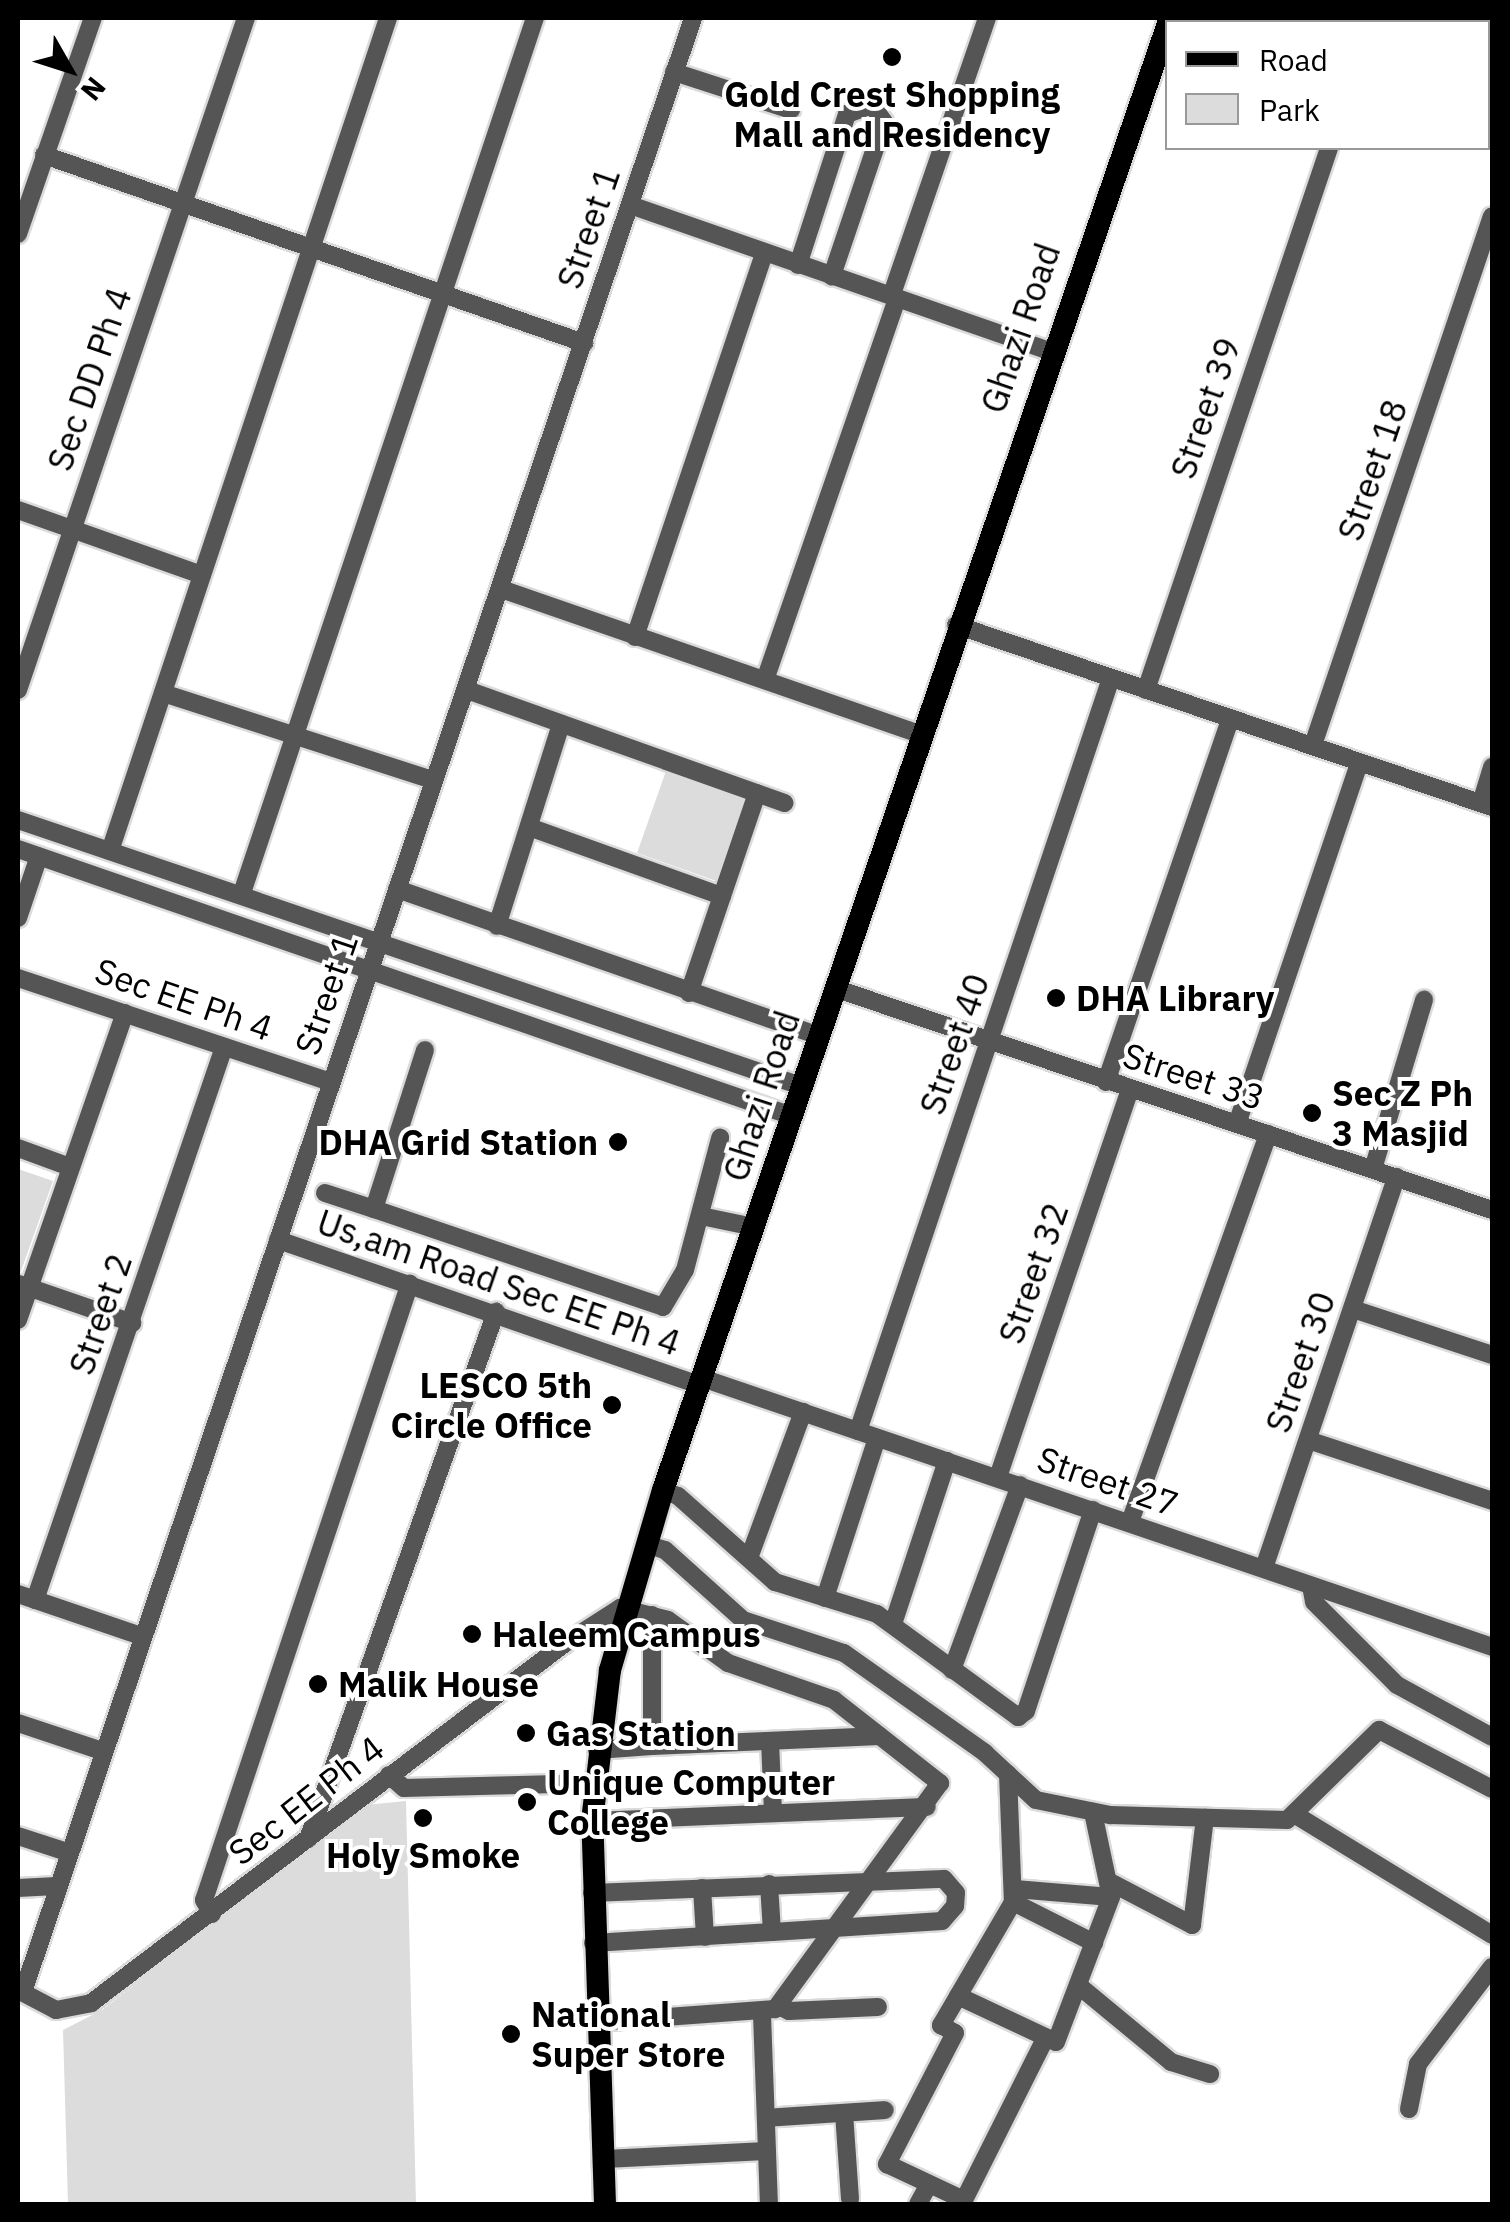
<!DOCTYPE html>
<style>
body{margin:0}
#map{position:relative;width:1510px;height:2222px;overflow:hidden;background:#fff;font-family:"IBM Plex Sans",sans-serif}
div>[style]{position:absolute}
.green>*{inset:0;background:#dcdcdc}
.roads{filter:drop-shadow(2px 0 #dbdbdb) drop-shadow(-2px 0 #dbdbdb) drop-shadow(0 2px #dbdbdb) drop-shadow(0 -2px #dbdbdb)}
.minor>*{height:18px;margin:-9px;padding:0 9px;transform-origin:9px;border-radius:9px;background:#555}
.major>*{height:22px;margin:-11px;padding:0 11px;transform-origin:11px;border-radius:11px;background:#000}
.dots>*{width:28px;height:28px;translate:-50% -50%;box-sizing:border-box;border:5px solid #fff;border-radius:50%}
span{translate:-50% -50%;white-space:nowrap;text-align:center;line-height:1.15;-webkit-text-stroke:8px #fff;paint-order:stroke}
.poi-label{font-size:35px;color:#000;font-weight:700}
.left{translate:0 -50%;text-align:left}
.right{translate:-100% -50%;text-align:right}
.street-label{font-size:35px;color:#000}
.frame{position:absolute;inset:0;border:20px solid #000;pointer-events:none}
.legend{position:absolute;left:1165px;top:20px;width:325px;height:130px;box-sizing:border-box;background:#fff;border:2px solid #999;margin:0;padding:12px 18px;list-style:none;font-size:30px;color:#000}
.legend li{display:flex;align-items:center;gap:20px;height:50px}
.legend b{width:50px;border:2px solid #999}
.north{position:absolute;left:20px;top:20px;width:100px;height:100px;-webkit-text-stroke:8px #fff;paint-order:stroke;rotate:129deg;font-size:28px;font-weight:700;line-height:40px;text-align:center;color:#000}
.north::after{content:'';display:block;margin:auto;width:35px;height:45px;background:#000;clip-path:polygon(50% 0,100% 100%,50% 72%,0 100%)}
</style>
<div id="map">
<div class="green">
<i style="clip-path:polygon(666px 771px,748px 799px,719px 882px,637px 853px)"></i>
<i style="clip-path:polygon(18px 1169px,53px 1181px,20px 1274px,18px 1273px)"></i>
<i style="clip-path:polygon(406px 1801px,416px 2204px,68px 2204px,63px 2030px,102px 2010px,366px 1805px)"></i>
</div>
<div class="roads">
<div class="minor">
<i style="left:674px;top:72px;width:123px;rotate:18deg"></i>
<i style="left:44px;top:155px;width:572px;rotate:19.2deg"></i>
<i style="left:630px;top:205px;width:445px;rotate:19.2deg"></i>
<i style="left:18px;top:234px;width:229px;rotate:-70.9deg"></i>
<i style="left:798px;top:265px;width:159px;rotate:-72deg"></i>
<i style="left:847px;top:114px;width:27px;rotate:-20deg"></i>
<i style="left:872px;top:105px;width:21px;rotate:55deg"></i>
<i style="left:884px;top:122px;width:163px;rotate:108.7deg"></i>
<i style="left:892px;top:294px;width:292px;rotate:-71deg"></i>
<i style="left:18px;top:510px;width:195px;rotate:19.5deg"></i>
<i style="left:501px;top:589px;width:443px;rotate:19.1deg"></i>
<i style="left:956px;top:625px;width:566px;rotate:18.76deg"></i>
<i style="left:635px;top:637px;width:405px;rotate:-71.4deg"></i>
<i style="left:765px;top:680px;width:401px;rotate:-70.9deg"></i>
<i style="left:18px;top:690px;width:710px;rotate:-71.26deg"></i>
<i style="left:467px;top:690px;width:337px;rotate:19.6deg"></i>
<i style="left:1146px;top:690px;width:572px;rotate:-71.34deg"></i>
<i style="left:163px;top:693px;width:284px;rotate:17.9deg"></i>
<i style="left:1313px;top:745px;width:558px;rotate:-71.31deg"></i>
<i style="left:1481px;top:803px;width:38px;rotate:-73deg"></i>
<i style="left:18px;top:820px;width:827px;rotate:18.76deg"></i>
<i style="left:529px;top:827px;width:205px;rotate:19.7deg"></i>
<i style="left:18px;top:849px;width:819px;rotate:19.03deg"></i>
<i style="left:110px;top:851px;width:878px;rotate:-71.54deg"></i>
<i style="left:397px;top:889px;width:445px;rotate:19.2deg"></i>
<i style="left:242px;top:893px;width:923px;rotate:-71.49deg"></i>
<i style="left:18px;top:918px;width:65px;rotate:-71.3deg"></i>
<i style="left:497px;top:926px;width:212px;rotate:-72.4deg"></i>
<i style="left:18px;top:978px;width:329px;rotate:18.4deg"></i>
<i style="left:834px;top:988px;width:694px;rotate:18.64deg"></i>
<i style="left:689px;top:993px;width:211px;rotate:-71.2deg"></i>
<i style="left:425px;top:1050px;width:167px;rotate:107.8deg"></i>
<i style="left:374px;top:1209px;width:305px;rotate:18.7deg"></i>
<i style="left:663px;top:1307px;width:43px;rotate:-59.3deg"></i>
<i style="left:685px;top:1270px;width:137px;rotate:-75.1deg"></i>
<i style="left:1106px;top:1082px;width:384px;rotate:-71.1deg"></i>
<i style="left:1237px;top:1124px;width:380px;rotate:-71.3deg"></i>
<i style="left:18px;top:1148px;width:55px;rotate:20.1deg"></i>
<i style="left:1373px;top:1169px;width:177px;rotate:-73.2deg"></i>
<i style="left:325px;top:1193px;width:52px;rotate:18.1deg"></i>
<i style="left:701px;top:1216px;width:54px;rotate:11.7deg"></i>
<i style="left:278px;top:1240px;width:445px;rotate:19deg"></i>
<i style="left:19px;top:1284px;width:120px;rotate:19deg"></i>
<i style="left:1353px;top:1309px;width:146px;rotate:18.3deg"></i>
<i style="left:18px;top:1320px;width:325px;rotate:-70.8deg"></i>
<i style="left:702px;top:1378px;width:835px;rotate:18.8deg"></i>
<i style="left:858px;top:1431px;width:794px;rotate:-71.43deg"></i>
<i style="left:1308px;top:1440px;width:194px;rotate:18.3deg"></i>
<i style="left:998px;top:1477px;width:409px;rotate:-71.2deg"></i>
<i style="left:663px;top:1490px;width:16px;rotate:22deg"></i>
<i style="left:678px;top:1496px;width:130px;rotate:41.6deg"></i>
<i style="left:775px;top:1582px;width:107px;rotate:17.4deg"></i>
<i style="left:877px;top:1614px;width:175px;rotate:36.1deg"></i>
<i style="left:1018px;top:1717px;width:10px;rotate:-37deg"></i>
<i style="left:1026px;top:1711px;width:212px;rotate:-71.6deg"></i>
<i style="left:1130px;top:1522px;width:412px;rotate:-70.4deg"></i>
<i style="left:646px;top:1544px;width:20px;rotate:18deg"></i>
<i style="left:665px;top:1550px;width:105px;rotate:41.9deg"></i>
<i style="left:743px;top:1620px;width:106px;rotate:18.1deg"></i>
<i style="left:844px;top:1653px;width:173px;rotate:35.3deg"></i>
<i style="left:985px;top:1753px;width:69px;rotate:42.7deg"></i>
<i style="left:1036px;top:1800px;width:76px;rotate:11.5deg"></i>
<i style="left:1110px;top:1815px;width:177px;rotate:1.6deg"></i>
<i style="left:1287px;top:1820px;width:129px;rotate:-44.4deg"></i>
<i style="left:1379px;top:1730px;width:127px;rotate:27.6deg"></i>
<i style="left:749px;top:1558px;width:156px;rotate:-69.7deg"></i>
<i style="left:1264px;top:1568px;width:413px;rotate:-71.3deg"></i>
<i style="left:1311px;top:1586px;width:16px;rotate:79deg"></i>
<i style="left:1314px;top:1602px;width:117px;rotate:45deg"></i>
<i style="left:1397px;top:1685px;width:108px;rotate:28.7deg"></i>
<i style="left:18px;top:1594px;width:130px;rotate:18.9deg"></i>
<i style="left:825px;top:1598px;width:168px;rotate:-72deg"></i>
<i style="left:35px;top:1600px;width:584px;rotate:-71.13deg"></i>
<i style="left:652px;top:1615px;width:131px;rotate:90deg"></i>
<i style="left:652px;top:1746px;width:228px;rotate:-2.5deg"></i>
<i style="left:893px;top:1624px;width:172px;rotate:-71.7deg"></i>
<i style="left:952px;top:1670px;width:197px;rotate:-69.8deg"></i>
<i style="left:18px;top:1723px;width:89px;rotate:18.4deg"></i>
<i style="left:770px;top:1741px;width:72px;rotate:87.6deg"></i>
<i style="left:597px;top:1750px;width:55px;rotate:-4.2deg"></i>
<i style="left:1008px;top:1774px;width:128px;rotate:87.8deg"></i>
<i style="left:1013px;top:1902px;width:143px;rotate:120.3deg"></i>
<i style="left:941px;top:2025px;width:16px;rotate:30deg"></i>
<i style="left:955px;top:2033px;width:148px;rotate:117.4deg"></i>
<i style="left:887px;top:2164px;width:85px;rotate:25.1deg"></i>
<i style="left:964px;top:2200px;width:182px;rotate:-63.3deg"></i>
<i style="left:389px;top:1775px;width:20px;rotate:41deg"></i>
<i style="left:404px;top:1788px;width:191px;rotate:-1.5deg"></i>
<i style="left:1294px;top:1814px;width:232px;rotate:31.4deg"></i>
<i style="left:592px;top:1821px;width:335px;rotate:-2.4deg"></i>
<i style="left:18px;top:1836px;width:52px;rotate:18.1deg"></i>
<i style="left:308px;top:1839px;width:560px;rotate:-70.37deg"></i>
<i style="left:1108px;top:1881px;width:95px;rotate:27.6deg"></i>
<i style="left:1192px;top:1925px;width:108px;rotate:-83.1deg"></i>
<i style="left:18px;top:1888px;width:38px;rotate:-3deg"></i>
<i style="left:702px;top:1888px;width:49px;rotate:86.5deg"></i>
<i style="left:1015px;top:1889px;width:96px;rotate:4.8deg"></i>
<i style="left:592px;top:1893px;width:352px;rotate:-2.3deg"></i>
<i style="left:944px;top:1879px;width:18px;rotate:49deg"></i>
<i style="left:956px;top:1893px;width:13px;rotate:94deg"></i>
<i style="left:955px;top:1906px;width:20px;rotate:131deg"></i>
<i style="left:942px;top:1921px;width:170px;rotate:176.3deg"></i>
<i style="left:1013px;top:1902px;width:91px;rotate:26.8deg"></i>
<i style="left:212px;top:1914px;width:16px;rotate:-120deg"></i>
<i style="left:204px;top:1900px;width:650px;rotate:-71.54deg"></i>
<i style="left:593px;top:1943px;width:179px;rotate:-3.5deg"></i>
<i style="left:772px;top:1932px;width:48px;rotate:-93.6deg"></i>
<i style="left:1078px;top:1985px;width:121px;rotate:39.6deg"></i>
<i style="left:1171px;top:2062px;width:41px;rotate:17.1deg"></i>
<i style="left:18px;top:1990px;width:43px;rotate:27.8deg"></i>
<i style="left:56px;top:2010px;width:36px;rotate:-11deg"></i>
<i style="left:91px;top:2003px;width:594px;rotate:-37.2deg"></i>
<i style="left:564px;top:1644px;width:67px;rotate:-32.7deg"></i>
<i style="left:620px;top:1608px;width:49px;rotate:14deg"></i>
<i style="left:668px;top:1620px;width:74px;rotate:35.6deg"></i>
<i style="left:728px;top:1663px;width:112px;rotate:19.2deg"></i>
<i style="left:834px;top:1700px;width:135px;rotate:38.1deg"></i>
<i style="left:940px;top:1783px;width:280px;rotate:126.1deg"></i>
<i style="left:775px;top:2009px;width:179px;rotate:175.8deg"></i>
<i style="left:23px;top:1992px;width:2085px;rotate:-71.25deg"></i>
<i style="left:958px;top:1996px;width:108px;rotate:25.1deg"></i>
<i style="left:1056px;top:2042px;width:155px;rotate:-69.2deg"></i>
<i style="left:1111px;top:1897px;width:87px;rotate:-102deg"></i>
<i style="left:779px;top:2006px;width:11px;rotate:27deg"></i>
<i style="left:789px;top:2011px;width:89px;rotate:-2.6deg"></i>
<i style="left:762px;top:2015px;width:189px;rotate:87.9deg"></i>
<i style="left:1409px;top:2109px;width:46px;rotate:-78.7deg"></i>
<i style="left:1418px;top:2064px;width:122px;rotate:-52.7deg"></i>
<i style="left:844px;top:2113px;width:86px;rotate:86deg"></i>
<i style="left:766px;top:2118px;width:119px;rotate:-3.8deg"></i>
<i style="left:604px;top:2159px;width:163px;rotate:-2.8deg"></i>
<i style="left:918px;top:2204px;width:21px;rotate:-61deg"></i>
</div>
<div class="major">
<i style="left:1369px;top:18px;width:15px;rotate:16deg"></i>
<i style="left:1415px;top:18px;width:16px;rotate:15deg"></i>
<i style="left:1488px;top:58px;width:4px;rotate:27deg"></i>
<i style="left:605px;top:2204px;width:383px;rotate:-91.9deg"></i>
<i style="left:592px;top:1821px;width:152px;rotate:-83.2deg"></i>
<i style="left:610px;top:1670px;width:188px;rotate:-73.6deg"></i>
<i style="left:663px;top:1490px;width:1551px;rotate:-71deg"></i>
</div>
</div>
<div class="dots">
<i style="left:892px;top:57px;background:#000"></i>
<i style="left:1056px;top:998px;background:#000"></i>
<i style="left:1312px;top:1113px;background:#000"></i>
<i style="left:618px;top:1142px;background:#000"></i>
<i style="left:612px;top:1405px;background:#000"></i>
<i style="left:472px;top:1634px;background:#000"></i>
<i style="left:318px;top:1684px;background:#000"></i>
<i style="left:526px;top:1733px;background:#000"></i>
<i style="left:527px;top:1802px;background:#000"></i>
<i style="left:423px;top:1818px;background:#000"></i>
<i style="left:511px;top:2034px;background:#000"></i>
</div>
<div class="poi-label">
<span style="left:892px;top:114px">Gold Crest Shopping<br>Mall and Residency</span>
<span class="left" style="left:1076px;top:998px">DHA Library</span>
<span class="left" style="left:1332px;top:1113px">Sec Z Ph<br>3 Masjid</span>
<span class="right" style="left:598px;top:1142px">DHA Grid Station</span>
<span class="right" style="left:592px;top:1405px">LESCO 5th<br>Circle Office</span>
<span class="left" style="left:492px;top:1634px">Haleem Campus</span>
<span class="left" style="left:338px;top:1684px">Malik House</span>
<span class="left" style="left:546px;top:1733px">Gas Station</span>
<span class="left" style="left:547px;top:1802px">Unique Computer<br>College</span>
<span style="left:423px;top:1855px">Holy Smoke</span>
<span class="left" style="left:531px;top:2034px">National<br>Super Store</span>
</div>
<div class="street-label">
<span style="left:588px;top:228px;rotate:-71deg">Street 1</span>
<span style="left:1020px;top:328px;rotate:-71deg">Ghazi Road</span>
<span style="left:89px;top:379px;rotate:-71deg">Sec DD Ph 4</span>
<span style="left:1205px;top:408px;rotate:-71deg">Street 39</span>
<span style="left:1372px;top:470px;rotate:-71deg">Street 18</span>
<span style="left:326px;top:994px;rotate:-71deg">Street 1</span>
<span style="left:184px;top:999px;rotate:19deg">Sec EE Ph 4</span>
<span style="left:954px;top:1044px;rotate:-71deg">Street 40</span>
<span style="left:1194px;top:1076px;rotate:18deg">Street 33</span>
<span style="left:761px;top:1096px;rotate:-72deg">Ghazi Road</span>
<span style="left:1033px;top:1273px;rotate:-71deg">Street 32</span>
<span style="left:499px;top:1282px;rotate:19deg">Us,am Road Sec EE Ph 4</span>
<span style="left:100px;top:1314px;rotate:-71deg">Street 2</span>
<span style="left:1300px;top:1362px;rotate:-71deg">Street 30</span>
<span style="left:1108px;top:1481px;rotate:19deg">Street 27</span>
<span style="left:306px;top:1800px;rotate:-38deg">Sec EE Ph 4</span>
</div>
<div class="frame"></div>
<ul class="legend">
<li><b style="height:12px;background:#000"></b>Road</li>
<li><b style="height:28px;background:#dcdcdc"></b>Park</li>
</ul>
<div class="north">N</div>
</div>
